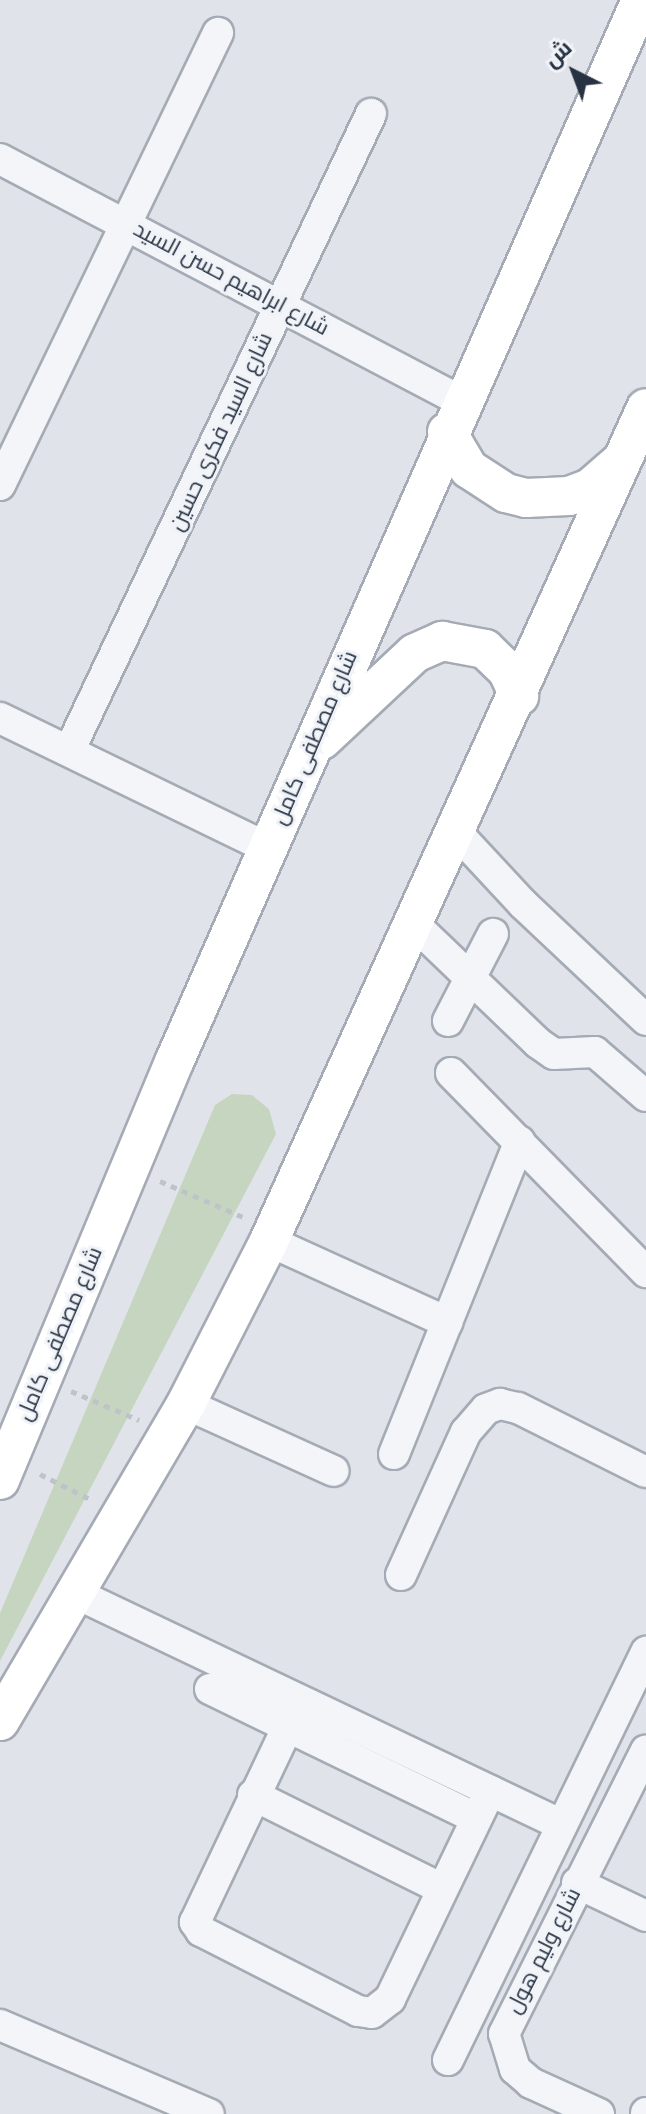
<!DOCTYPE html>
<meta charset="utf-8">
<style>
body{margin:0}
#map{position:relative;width:646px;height:2114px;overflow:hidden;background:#e0e4ea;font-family:"Nunito Sans",Cairo,sans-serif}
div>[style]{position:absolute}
.green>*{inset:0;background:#c6d5c0}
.path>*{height:5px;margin-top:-2.5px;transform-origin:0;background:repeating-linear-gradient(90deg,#bec2c9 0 6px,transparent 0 12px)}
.roads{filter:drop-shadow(2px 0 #a5abb5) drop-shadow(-2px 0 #a5abb5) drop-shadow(0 2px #a5abb5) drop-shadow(0 -2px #a5abb5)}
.minor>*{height:30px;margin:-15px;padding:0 15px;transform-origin:15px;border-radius:15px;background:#f3f5f8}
.major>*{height:38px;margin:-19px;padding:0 19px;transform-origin:19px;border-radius:19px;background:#fff}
span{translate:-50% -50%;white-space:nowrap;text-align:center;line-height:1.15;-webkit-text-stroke:6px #f0f3f7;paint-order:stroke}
.street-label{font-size:22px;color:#273243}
.north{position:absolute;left:534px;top:32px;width:80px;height:80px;-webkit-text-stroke:6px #f0f3f7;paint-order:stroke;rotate:318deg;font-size:22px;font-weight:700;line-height:32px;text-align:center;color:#273243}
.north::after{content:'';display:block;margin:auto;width:28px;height:36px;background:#273243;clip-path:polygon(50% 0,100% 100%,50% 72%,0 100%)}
</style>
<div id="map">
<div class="green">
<i style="clip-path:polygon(232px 1094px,252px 1095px,269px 1109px,276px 1134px,0 1661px,0 1613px,215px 1105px)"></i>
</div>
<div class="path">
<i style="left:160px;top:1181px;width:90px;rotate:23.4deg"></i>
<i style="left:71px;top:1391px;width:74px;rotate:23.1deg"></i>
<i style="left:40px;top:1474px;width:58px;rotate:26.6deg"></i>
</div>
<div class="roads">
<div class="minor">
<i style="left:0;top:159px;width:521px;rotate:27.7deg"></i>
<i style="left:0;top:485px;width:502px;rotate:-64.25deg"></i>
<i style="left:0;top:718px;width:298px;rotate:25.9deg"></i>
<i style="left:70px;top:749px;width:703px;rotate:-64.64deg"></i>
<i style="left:457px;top:833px;width:97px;rotate:47.1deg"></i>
<i style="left:523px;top:904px;width:169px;rotate:43.3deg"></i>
<i style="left:414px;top:924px;width:172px;rotate:43.8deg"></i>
<i style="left:538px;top:1043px;width:19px;rotate:35deg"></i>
<i style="left:554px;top:1054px;width:41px;rotate:-2.8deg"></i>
<i style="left:595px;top:1052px;width:67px;rotate:40.8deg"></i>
<i style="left:448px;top:1021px;width:98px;rotate:-62.7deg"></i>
<i style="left:451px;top:1073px;width:279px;rotate:45.6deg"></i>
<i style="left:269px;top:1241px;width:196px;rotate:24.5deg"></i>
<i style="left:186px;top:1404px;width:162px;rotate:24.4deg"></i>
<i style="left:394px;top:1454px;width:337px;rotate:-68.1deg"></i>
<i style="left:401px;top:1575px;width:157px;rotate:-65.6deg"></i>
<i style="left:466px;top:1432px;width:30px;rotate:-49deg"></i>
<i style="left:486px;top:1409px;width:15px;rotate:-20deg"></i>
<i style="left:500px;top:1404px;width:18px;rotate:13deg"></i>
<i style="left:518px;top:1408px;width:143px;rotate:26.6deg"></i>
<i style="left:77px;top:1594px;width:537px;rotate:25.47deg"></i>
<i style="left:210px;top:1689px;width:296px;rotate:25.9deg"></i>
<i style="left:300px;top:1701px;width:245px;rotate:115.4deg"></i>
<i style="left:195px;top:1922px;width:11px;rotate:56deg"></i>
<i style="left:201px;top:1931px;width:176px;rotate:27deg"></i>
<i style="left:358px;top:2011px;width:14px;rotate:8deg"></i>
<i style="left:372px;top:2013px;width:23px;rotate:-38deg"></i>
<i style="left:390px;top:1999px;width:231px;rotate:-64.3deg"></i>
<i style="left:253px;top:1795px;width:211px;rotate:26.4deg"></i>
<i style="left:577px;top:1883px;width:76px;rotate:25.6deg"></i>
<i style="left:0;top:2025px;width:227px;rotate:23.1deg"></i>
<i style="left:448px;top:2060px;width:454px;rotate:-64.1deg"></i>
<i style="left:599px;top:2114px;width:75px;rotate:-155.5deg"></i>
<i style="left:531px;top:2083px;width:21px;rotate:-139deg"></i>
<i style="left:515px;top:2069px;width:37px;rotate:-107deg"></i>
<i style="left:504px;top:2034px;width:317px;rotate:-63.4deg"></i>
<i style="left:646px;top:2114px;width:1px;rotate:-90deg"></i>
</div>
<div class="major">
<i style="left:447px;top:432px;width:43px;rotate:59.3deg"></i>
<i style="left:469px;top:469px;width:44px;rotate:33deg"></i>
<i style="left:506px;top:493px;width:21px;rotate:14deg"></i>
<i style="left:526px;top:498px;width:43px;rotate:-2.7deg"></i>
<i style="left:569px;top:496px;width:22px;rotate:-21deg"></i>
<i style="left:590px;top:488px;width:40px;rotate:-41deg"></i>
<i style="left:322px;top:740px;width:127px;rotate:-43.1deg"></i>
<i style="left:415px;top:653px;width:30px;rotate:-24deg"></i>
<i style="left:442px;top:641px;width:44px;rotate:10.5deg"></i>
<i style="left:485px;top:649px;width:30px;rotate:44deg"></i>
<i style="left:507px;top:670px;width:29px;rotate:65deg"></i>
<i style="left:0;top:1480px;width:455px;rotate:-67.4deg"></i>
<i style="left:175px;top:1060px;width:1158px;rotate:-66.27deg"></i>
<i style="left:0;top:1721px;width:368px;rotate:-59.6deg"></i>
<i style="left:186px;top:1404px;width:183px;rotate:-63deg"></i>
<i style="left:269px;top:1241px;width:914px;rotate:-65.65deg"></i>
</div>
</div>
<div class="street-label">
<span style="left:231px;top:279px;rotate:28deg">شارع ابراهيم حسن السيد</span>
<span style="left:221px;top:432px;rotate:-65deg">شارع السيد فكرى حسين</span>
<span style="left:315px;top:738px;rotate:-67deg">شارع مصطفى كامل</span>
<span style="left:60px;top:1334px;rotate:-67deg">شارع مصطفى كامل</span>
<span style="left:544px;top:1951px;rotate:-63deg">شارع وليم هول</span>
</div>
<div class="north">ش</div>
</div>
